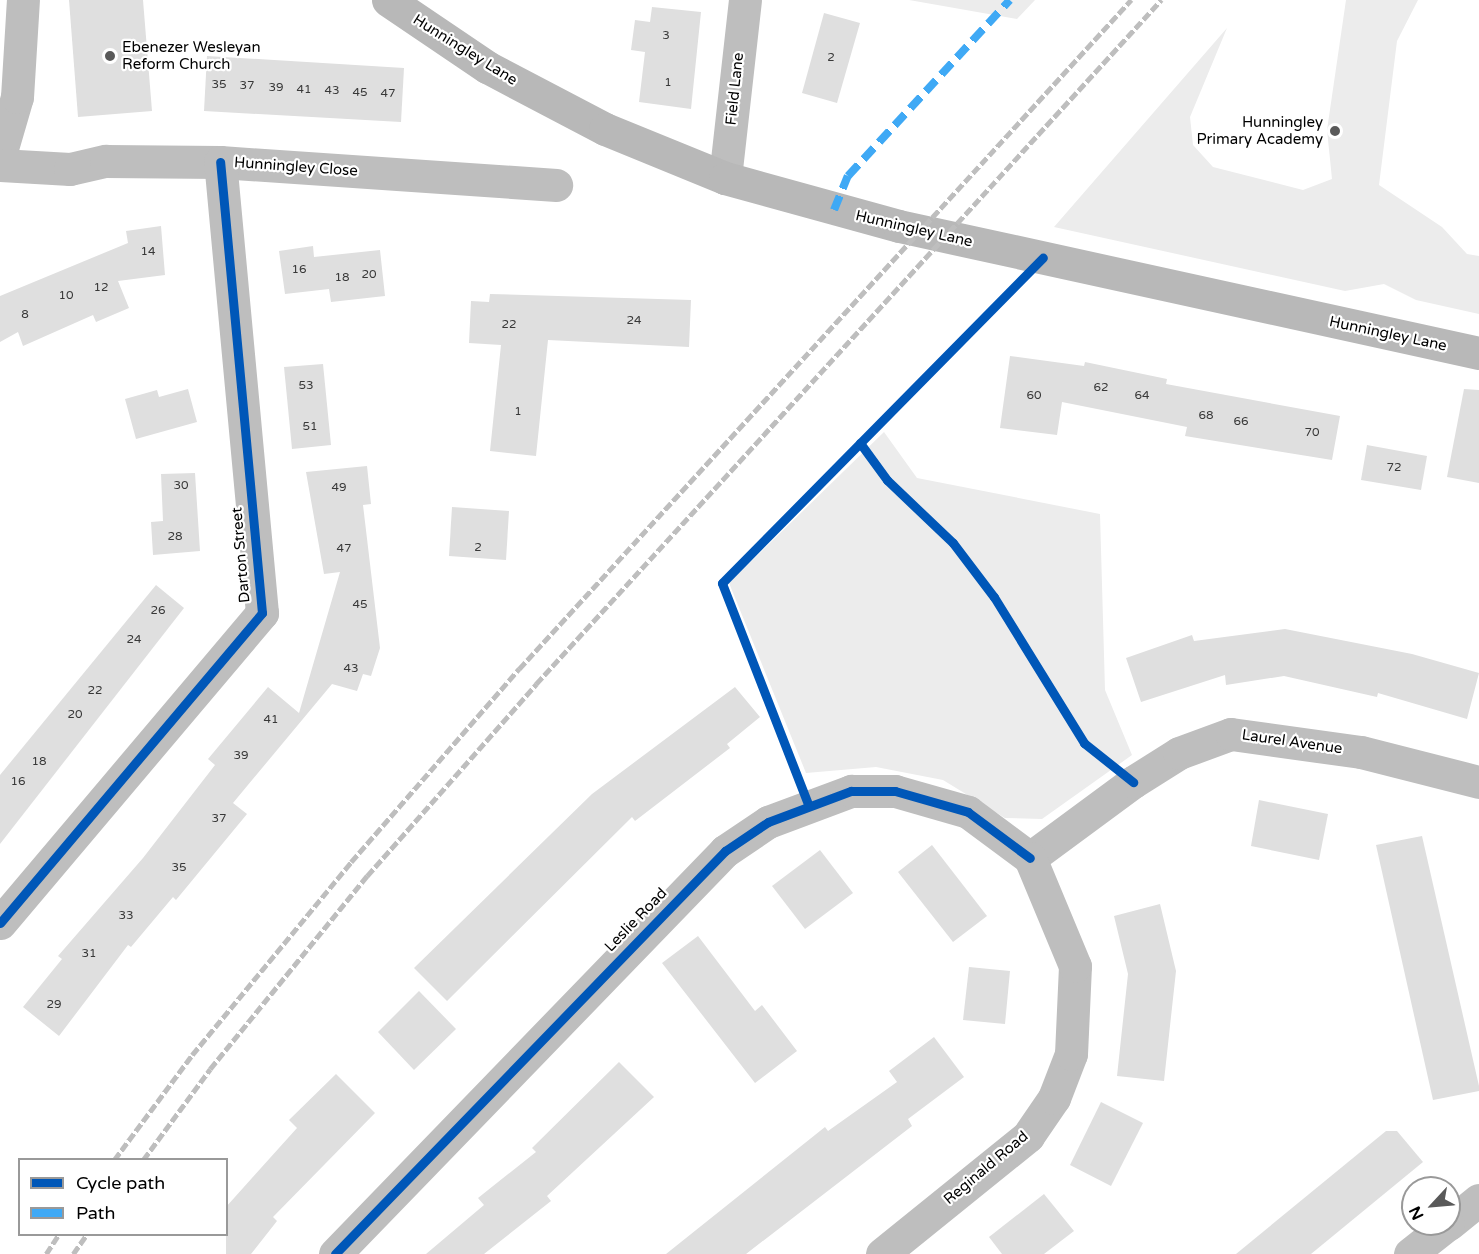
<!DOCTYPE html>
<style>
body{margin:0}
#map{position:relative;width:1479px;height:1254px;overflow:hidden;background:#fff;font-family:"Varela Round",sans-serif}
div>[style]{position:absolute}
.green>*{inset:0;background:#ececec}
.building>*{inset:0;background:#dfdfdf}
.street>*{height:33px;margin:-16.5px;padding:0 16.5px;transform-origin:16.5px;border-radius:16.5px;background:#bebebe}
.secondary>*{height:33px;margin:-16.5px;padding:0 16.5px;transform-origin:16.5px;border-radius:16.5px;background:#b8b8b8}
.rail>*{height:4.5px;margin-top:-2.25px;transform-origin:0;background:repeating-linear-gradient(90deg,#bebebe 0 9px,transparent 0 12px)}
.quiet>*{height:8px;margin-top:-4px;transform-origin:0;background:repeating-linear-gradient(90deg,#3fa9f5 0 15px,transparent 0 23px)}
.cycleway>*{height:9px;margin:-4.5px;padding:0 4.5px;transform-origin:4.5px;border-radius:4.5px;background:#0057b8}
.dots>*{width:16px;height:16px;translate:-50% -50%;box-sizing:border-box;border:3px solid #fff;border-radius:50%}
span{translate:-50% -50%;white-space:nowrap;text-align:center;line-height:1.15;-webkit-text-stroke:4.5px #fff;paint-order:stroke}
.number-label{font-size:12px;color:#383838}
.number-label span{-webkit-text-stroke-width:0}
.poi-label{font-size:15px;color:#000}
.left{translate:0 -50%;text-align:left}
.right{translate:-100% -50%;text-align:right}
.street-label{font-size:15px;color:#000}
.legend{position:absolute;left:18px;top:1158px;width:210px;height:78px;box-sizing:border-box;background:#fff;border:2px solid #999;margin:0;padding:8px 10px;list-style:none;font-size:18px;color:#000}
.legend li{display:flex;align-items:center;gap:12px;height:30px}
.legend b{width:30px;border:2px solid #999}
.north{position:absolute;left:1401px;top:1176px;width:60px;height:60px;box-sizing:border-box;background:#fff;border:2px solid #999;border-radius:50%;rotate:244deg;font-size:16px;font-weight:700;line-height:24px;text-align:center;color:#000}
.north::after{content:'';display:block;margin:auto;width:21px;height:27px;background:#595959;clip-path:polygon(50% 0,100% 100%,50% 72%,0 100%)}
</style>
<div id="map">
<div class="green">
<i style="clip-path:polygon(909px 0,1035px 0,1017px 19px)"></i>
<i style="clip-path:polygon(1346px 0,1418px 0,1397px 41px,1379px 185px,1442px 227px,1467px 254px,1479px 256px,1479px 314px,1416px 300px,1384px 284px,1345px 291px,1054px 227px,1227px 28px,1190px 117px,1193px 145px,1213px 167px,1303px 190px,1332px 179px,1327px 130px)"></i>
<i style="clip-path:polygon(884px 432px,917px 478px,1100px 514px,1105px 690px,1132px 755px,1042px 819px,1005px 818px,943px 780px,876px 767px,806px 773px,729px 583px)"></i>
</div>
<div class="building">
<i style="clip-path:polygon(69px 0,143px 0,152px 111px,78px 117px)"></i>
<i style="clip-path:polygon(652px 7px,701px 12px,691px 109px,639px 102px,645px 52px,631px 50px,635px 20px,650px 22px)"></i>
<i style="clip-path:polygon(824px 13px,860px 23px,837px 103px,802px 93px)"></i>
<i style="clip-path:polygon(207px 56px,404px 68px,401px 122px,204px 111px)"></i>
<i style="clip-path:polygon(161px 226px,165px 275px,118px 281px,129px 308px,96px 322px,93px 315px,23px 346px,18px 332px,0 342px,0 296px,128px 243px,126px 231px)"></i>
<i style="clip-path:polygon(313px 246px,314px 257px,380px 250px,385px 296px,331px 302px,329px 289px,285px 294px,279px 251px)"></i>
<i style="clip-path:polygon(490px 294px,691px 300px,689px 347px,548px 340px,536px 456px,490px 451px,501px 345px,469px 343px,471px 301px,489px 302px)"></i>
<i style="clip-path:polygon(1010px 356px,1084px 366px,1085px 362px,1167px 379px,1166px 384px,1340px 416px,1332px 460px,1185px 436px,1187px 427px,1062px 402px,1057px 435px,1000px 428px)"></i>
<i style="clip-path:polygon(323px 364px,331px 445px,292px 449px,284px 367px)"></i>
<i style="clip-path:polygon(188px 389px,197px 422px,136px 439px,125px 399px,157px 390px,159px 397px)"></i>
<i style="clip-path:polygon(1464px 389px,1479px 390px,1479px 483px,1447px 477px)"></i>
<i style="clip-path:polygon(1367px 445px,1427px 456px,1421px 490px,1361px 480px)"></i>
<i style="clip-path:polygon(367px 466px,371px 504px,363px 505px,380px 648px,371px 676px,363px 674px,357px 691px,332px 684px,233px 803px,247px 814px,176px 900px,173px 897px,131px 947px,128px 945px,59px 1036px,23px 1007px,62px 959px,58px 956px,143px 858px,215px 765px,208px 759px,268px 687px,299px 713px,340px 572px,324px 574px,306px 472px)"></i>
<i style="clip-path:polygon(195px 473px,200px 551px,153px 555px,151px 522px,163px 521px,161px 474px)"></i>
<i style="clip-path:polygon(452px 507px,509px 511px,506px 560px,449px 556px)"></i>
<i style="clip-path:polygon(156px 585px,184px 608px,0 844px,0 775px)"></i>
<i style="clip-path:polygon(1285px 629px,1412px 654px,1479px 673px,1467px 719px,1378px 693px,1377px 697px,1284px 676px,1226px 685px,1225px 675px,1141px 702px,1126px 658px,1192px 635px,1194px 641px)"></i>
<i style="clip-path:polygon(735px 687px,760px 717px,727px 744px,730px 748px,635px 821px,632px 817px,447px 1001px,414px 968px,592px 794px)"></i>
<i style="clip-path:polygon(1259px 800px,1328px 814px,1319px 860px,1251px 846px)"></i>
<i style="clip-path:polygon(1422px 836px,1479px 1086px,1479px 1091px,1433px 1100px,1376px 845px)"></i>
<i style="clip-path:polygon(932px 845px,987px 916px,953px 942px,898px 872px)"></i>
<i style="clip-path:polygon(820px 850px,853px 893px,805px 929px,772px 886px)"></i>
<i style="clip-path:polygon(1160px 904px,1176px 971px,1164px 1081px,1117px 1076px,1128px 974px,1114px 916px)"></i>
<i style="clip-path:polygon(698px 936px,755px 1011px,762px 1005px,797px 1051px,755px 1083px,662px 963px)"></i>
<i style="clip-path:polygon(969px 967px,1010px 971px,1005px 1024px,963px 1020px)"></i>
<i style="clip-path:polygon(419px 991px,456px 1029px,414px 1070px,378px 1032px)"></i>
<i style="clip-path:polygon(934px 1037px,964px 1077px,908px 1119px,912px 1126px,746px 1254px,666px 1254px,825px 1127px,828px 1131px,897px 1082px,889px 1071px)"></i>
<i style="clip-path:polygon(619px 1062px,654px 1097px,547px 1196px,551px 1201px,484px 1254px,426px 1254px,484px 1205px,478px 1198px,536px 1152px,532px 1148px)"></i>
<i style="clip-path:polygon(336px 1074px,375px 1113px,273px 1217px,277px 1221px,251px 1254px,226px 1254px,226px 1207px,297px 1128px,289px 1120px)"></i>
<i style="clip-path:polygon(1101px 1102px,1143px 1123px,1111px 1186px,1070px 1165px)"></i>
<i style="clip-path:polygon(1386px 1131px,1397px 1131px,1423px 1162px,1311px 1254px,1236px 1254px)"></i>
<i style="clip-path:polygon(1044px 1194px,1074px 1231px,1044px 1254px,1002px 1254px,989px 1237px)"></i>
</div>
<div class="street">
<i style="left:0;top:155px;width:60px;rotate:-73.7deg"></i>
<i style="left:17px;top:97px;width:97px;rotate:-86.5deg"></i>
<i style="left:0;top:165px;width:70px;rotate:3.3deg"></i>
<i style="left:70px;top:169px;width:37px;rotate:-13deg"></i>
<i style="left:106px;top:161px;width:114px;rotate:0.5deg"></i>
<i style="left:220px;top:162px;width:337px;rotate:3.9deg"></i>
<i style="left:725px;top:178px;width:179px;rotate:-83.6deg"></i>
<i style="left:1030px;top:858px;width:128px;rotate:-36.4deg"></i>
<i style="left:1133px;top:782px;width:54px;rotate:-32.2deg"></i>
<i style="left:1179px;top:753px;width:55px;rotate:-20.1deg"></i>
<i style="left:1231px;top:734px;width:131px;rotate:7.9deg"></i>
<i style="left:1361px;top:752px;width:122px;rotate:14.3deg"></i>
<i style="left:0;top:923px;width:406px;rotate:-49.8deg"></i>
<i style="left:262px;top:613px;width:453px;rotate:-95.3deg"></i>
<i style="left:1449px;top:1224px;width:38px;rotate:-39deg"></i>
<i style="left:335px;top:1254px;width:561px;rotate:-45.94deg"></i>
<i style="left:725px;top:851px;width:52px;rotate:-34deg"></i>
<i style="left:768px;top:822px;width:89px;rotate:-20.5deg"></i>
<i style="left:851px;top:791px;width:44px"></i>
<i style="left:895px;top:791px;width:76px;rotate:16deg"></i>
<i style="left:968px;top:812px;width:77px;rotate:36.6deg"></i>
<i style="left:882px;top:1254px;width:188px;rotate:-38.9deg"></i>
<i style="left:1028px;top:1136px;width:46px;rotate:-55.6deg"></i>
<i style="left:1054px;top:1098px;width:47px;rotate:-68.9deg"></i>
<i style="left:1071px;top:1054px;width:88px;rotate:-87.4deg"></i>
<i style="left:1075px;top:966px;width:117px;rotate:-112.6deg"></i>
<i style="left:1410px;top:1254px;width:48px;rotate:-38.3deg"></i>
</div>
<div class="secondary">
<i style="left:388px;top:0;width:120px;rotate:34.1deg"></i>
<i style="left:487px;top:67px;width:133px;rotate:27.7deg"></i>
<i style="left:605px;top:129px;width:130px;rotate:22.2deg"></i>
<i style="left:725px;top:178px;width:180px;rotate:15.4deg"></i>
<i style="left:899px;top:226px;width:594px;rotate:12.35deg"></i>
</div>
<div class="rail">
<i style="left:114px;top:1160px;width:131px;rotate:-53.4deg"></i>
<i style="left:192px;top:1055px;width:250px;rotate:-50.5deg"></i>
<i style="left:351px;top:862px;width:256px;rotate:-49deg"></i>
<i style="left:519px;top:669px;width:907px;rotate:-47.55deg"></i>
<i style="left:143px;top:1160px;width:113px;rotate:-53.6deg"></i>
<i style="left:210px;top:1069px;width:249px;rotate:-50.9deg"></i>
<i style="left:367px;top:876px;width:256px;rotate:-48.6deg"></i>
<i style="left:536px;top:684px;width:927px;rotate:-47.58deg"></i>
<i style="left:46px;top:1254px;width:24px;rotate:-57deg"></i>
<i style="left:73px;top:1254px;width:24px;rotate:-55deg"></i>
</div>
<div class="quiet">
<i style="left:834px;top:210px;width:37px;rotate:-68deg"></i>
<i style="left:848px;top:176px;width:239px;rotate:-47.4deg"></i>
</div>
<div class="cycleway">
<i style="left:860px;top:443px;width:46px;rotate:53.9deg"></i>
<i style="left:887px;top:480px;width:91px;rotate:43.7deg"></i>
<i style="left:953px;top:543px;width:68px;rotate:52.8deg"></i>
<i style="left:994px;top:597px;width:172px;rotate:58.3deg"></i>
<i style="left:1084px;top:743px;width:63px;rotate:38.5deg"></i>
<i style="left:808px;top:804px;width:237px;rotate:-111.3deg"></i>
<i style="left:722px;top:583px;width:457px;rotate:-45.4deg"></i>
<i style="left:0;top:923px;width:406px;rotate:-49.8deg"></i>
<i style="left:262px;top:613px;width:453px;rotate:-95.3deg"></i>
<i style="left:335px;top:1254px;width:561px;rotate:-45.94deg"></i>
<i style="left:725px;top:851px;width:52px;rotate:-34deg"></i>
<i style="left:768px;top:822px;width:89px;rotate:-20.5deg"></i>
<i style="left:851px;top:791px;width:44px"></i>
<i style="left:895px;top:791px;width:76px;rotate:16deg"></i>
<i style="left:968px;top:812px;width:77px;rotate:36.6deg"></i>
</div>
<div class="dots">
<i style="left:110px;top:56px;background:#595959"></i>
<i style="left:1335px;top:131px;background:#595959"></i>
</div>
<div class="number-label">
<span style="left:666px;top:36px">3</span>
<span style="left:831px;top:58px">2</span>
<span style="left:668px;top:83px">1</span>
<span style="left:219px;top:85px">35</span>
<span style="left:247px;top:86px">37</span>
<span style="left:276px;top:88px">39</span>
<span style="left:304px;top:90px">41</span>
<span style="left:332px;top:91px">43</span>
<span style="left:360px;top:93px">45</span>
<span style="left:388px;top:94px">47</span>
<span style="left:148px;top:252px">14</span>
<span style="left:299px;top:270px">16</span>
<span style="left:369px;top:275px">20</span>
<span style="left:342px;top:278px">18</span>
<span style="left:101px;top:288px">12</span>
<span style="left:66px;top:296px">10</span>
<span style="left:25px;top:315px">8</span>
<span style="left:634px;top:321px">24</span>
<span style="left:509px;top:325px">22</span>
<span style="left:306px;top:386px">53</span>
<span style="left:1101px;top:388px">62</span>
<span style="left:1034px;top:396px">60</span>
<span style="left:1142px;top:396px">64</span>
<span style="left:518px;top:412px">1</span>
<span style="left:1206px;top:416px">68</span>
<span style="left:1241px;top:422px">66</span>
<span style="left:310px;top:427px">51</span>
<span style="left:1312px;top:433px">70</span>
<span style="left:1394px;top:468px">72</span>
<span style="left:181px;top:486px">30</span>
<span style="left:339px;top:488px">49</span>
<span style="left:175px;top:537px">28</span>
<span style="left:478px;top:548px">2</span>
<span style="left:344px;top:549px">47</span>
<span style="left:360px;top:605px">45</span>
<span style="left:158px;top:611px">26</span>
<span style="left:134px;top:640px">24</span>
<span style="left:351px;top:669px">43</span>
<span style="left:95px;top:691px">22</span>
<span style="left:75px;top:715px">20</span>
<span style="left:271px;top:720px">41</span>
<span style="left:241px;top:756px">39</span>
<span style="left:39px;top:762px">18</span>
<span style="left:18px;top:782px">16</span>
<span style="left:219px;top:819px">37</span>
<span style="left:179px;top:868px">35</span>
<span style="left:126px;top:916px">33</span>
<span style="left:89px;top:954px">31</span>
<span style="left:54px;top:1005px">29</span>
</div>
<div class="poi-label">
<span class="left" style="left:122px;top:56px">Ebenezer Wesleyan<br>Reform Church</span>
<span class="right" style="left:1323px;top:131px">Hunningley<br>Primary Academy</span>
</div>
<div class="street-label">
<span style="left:465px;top:50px;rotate:32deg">Hunningley Lane</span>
<span style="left:735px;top:89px;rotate:-84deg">Field Lane</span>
<span style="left:296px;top:167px;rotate:4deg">Hunningley Close</span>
<span style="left:914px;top:229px;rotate:13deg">Hunningley Lane</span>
<span style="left:1388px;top:334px;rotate:12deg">Hunningley Lane</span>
<span style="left:241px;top:555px;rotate:-95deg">Darton Street</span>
<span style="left:1292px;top:742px;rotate:8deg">Laurel Avenue</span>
<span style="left:636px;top:920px;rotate:-46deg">Leslie Road</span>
<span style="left:986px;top:1168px;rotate:-40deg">Reginald Road</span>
</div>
<ul class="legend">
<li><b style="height:8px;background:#0057b8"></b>Cycle path</li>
<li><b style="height:8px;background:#3fa9f5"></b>Path</li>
</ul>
<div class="north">N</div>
</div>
